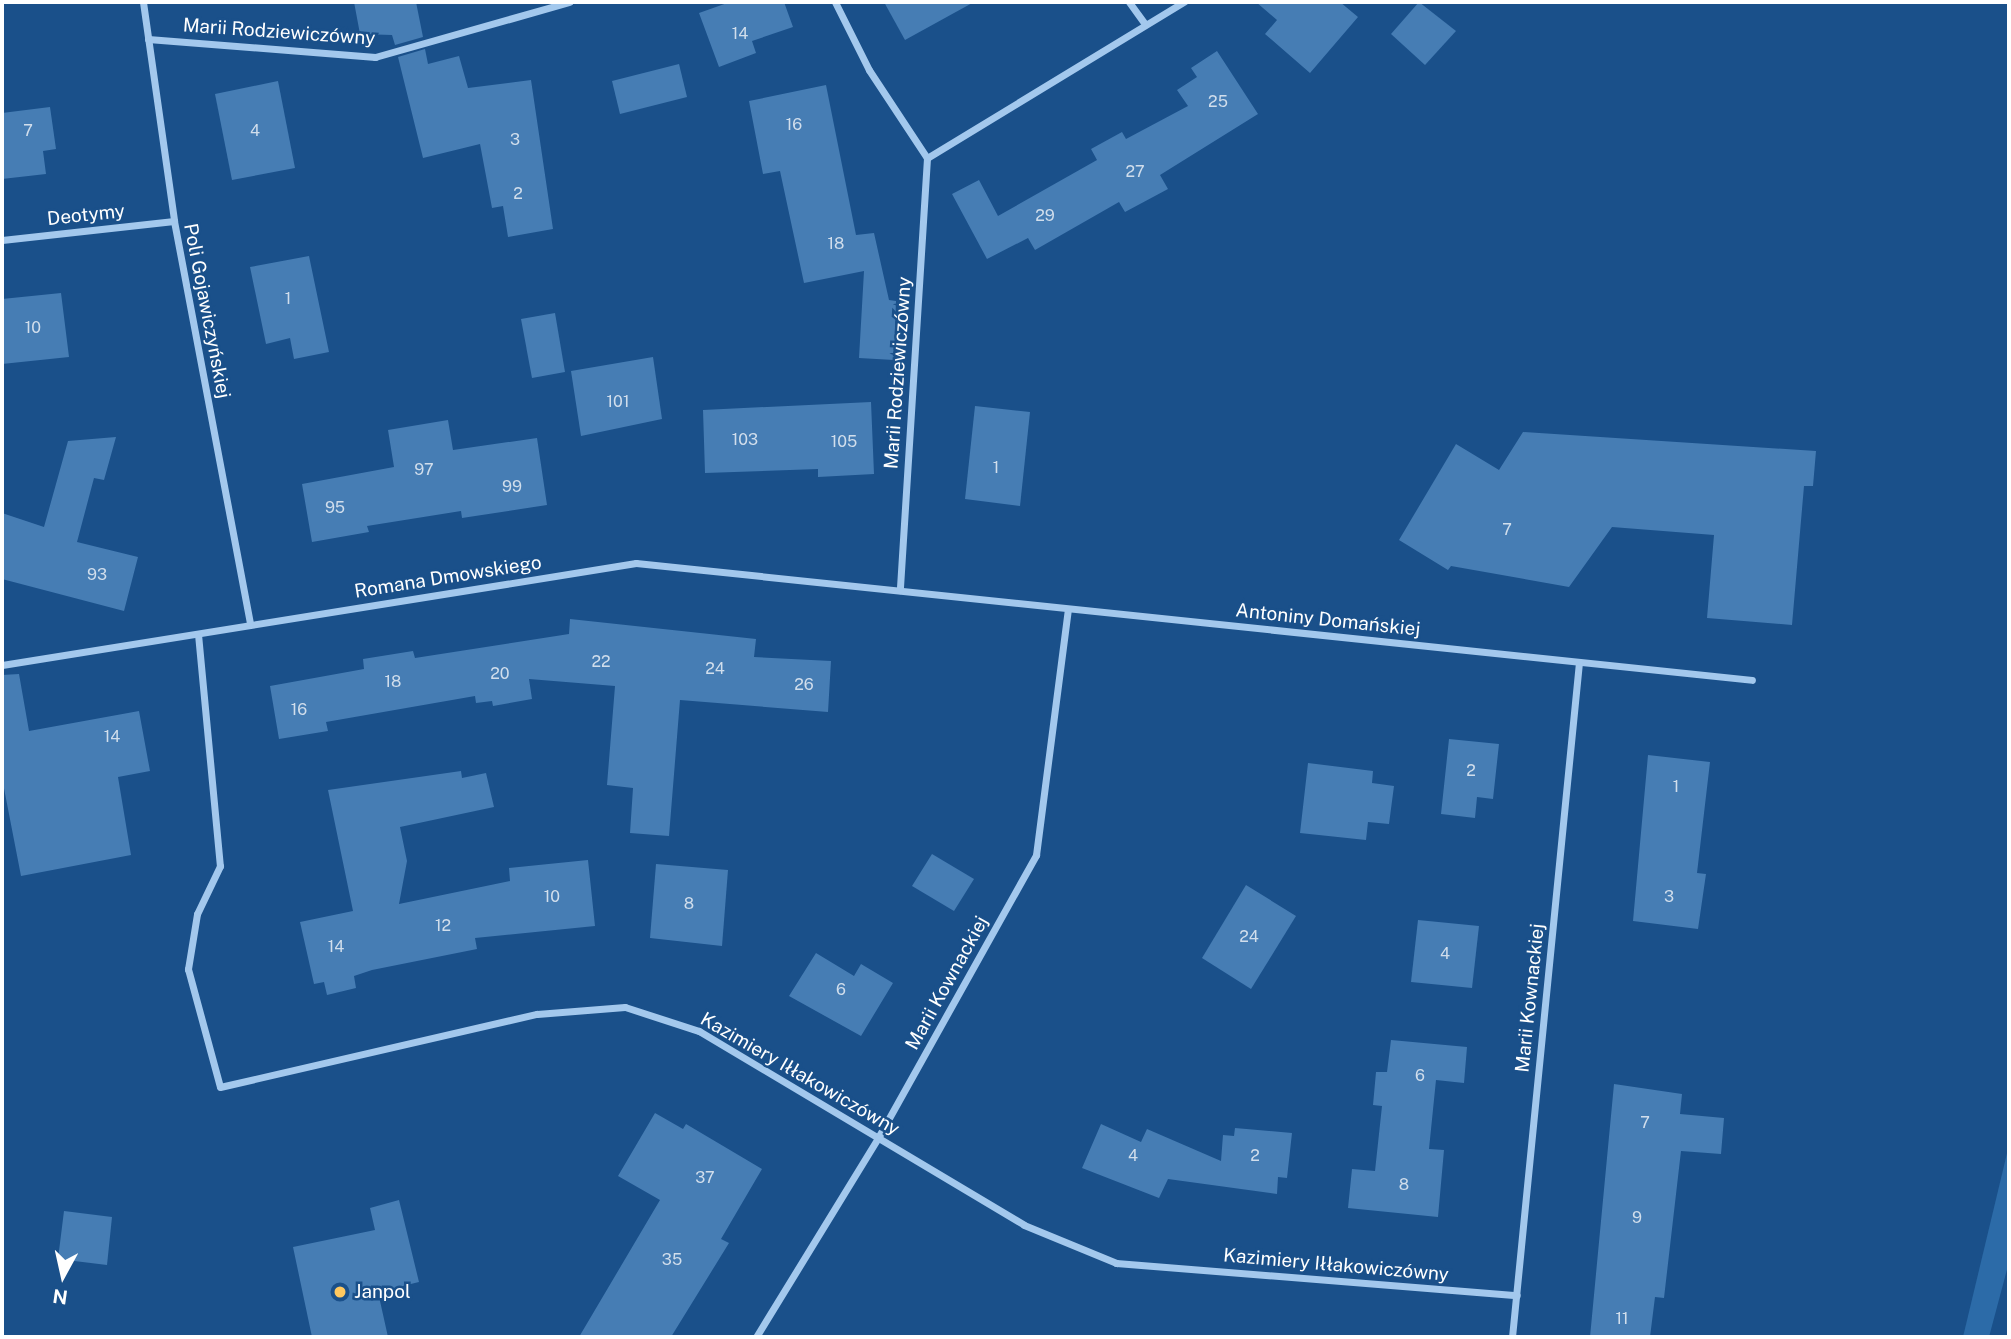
<!DOCTYPE html>
<meta charset="utf-8">
<style>
body{margin:0}
#map{position:relative;width:2011px;height:1339px;overflow:hidden;background:#1a508a;font-family:"Public Sans",sans-serif}
div>[style]{position:absolute}
.green>*{inset:0;background:#2c6ba8}
.building>*{inset:0;background:#467db4}
.minor>*{height:7px;margin:-3.5px;padding:0 3.5px;transform-origin:3.5px;border-radius:3.5px;background:#a3c8ed}
.dots>*{width:19px;height:19px;translate:-50% -50%;box-sizing:border-box;border:4px solid #1a508a;border-radius:50%}
span{translate:-50% -50%;white-space:nowrap;text-align:center;line-height:1.15;-webkit-text-stroke:5px #1a508a;paint-order:stroke}
.number-label{font-size:16px;color:#d1deec}
.number-label span{-webkit-text-stroke-width:0}
.street-label{font-size:19px;color:#fff}
.poi-label{font-size:19px;color:#fff}
.left{translate:0 -50%;text-align:left}
.frame{position:absolute;inset:0;border:4px solid #fff;pointer-events:none}
.north{position:absolute;left:28px;top:1241px;width:70px;height:70px;-webkit-text-stroke:5px #1a508a;paint-order:stroke;rotate:188deg;font-size:19px;font-weight:700;line-height:28px;text-align:center;color:#fff}
.north::after{content:'';display:block;margin:auto;width:24px;height:32px;background:#fff;clip-path:polygon(50% 0,100% 100%,50% 72%,0 100%)}
</style>
<div id="map">
<div class="green">
<i style="clip-path:polygon(2009px 1145px,2009px 1262px,1989px 1337px,1963px 1337px)"></i>
</div>
<div class="building">
<i style="clip-path:polygon(354px 2px,416px 2px,423px 37px,395px 45px,392px 35px,360px 34px)"></i>
<i style="clip-path:polygon(730px 2px,784px 2px,793px 27px,752px 41px,756px 53px,719px 67px,699px 13px)"></i>
<i style="clip-path:polygon(884px 2px,974px 2px,905px 40px)"></i>
<i style="clip-path:polygon(1256px 2px,1340px 2px,1358px 17px,1310px 73px,1265px 34px,1277px 20px)"></i>
<i style="clip-path:polygon(1419px 2px,1456px 31px,1425px 65px,1391px 34px)"></i>
<i style="clip-path:polygon(425px 49px,428px 64px,459px 56px,468px 88px,531px 80px,553px 229px,508px 237px,503px 206px,492px 208px,480px 144px,423px 158px,398px 57px)"></i>
<i style="clip-path:polygon(1217px 51px,1258px 114px,1160px 175px,1168px 189px,1125px 212px,1119px 202px,1035px 250px,1028px 238px,987px 259px,952px 194px,979px 180px,998px 216px,1097px 160px,1091px 149px,1122px 132px,1126px 139px,1188px 106px,1177px 90px,1197px 77px,1191px 68px)"></i>
<i style="clip-path:polygon(679px 64px,687px 97px,620px 114px,612px 81px)"></i>
<i style="clip-path:polygon(278px 81px,295px 168px,232px 180px,215px 94px)"></i>
<i style="clip-path:polygon(826px 85px,856px 235px,874px 233px,889px 300px,896px 301px,894px 360px,859px 358px,864px 271px,804px 283px,780px 171px,763px 174px,749px 101px)"></i>
<i style="clip-path:polygon(50px 107px,56px 149px,43px 151px,46px 174px,2px 179px,2px 113px)"></i>
<i style="clip-path:polygon(309px 256px,329px 352px,294px 359px,290px 338px,266px 344px,250px 267px)"></i>
<i style="clip-path:polygon(61px 293px,69px 357px,2px 364px,2px 299px)"></i>
<i style="clip-path:polygon(555px 313px,565px 372px,532px 378px,521px 319px)"></i>
<i style="clip-path:polygon(653px 357px,662px 419px,581px 436px,571px 371px)"></i>
<i style="clip-path:polygon(871px 402px,874px 474px,818px 477px,818px 469px,705px 473px,703px 410px)"></i>
<i style="clip-path:polygon(975px 406px,1030px 412px,1020px 506px,965px 499px)"></i>
<i style="clip-path:polygon(448px 420px,453px 450px,537px 438px,547px 505px,462px 518px,461px 511px,367px 526px,369px 532px,312px 542px,302px 484px,394px 467px,388px 430px)"></i>
<i style="clip-path:polygon(1523px 432px,1816px 451px,1813px 486px,1804px 486px,1792px 625px,1707px 618px,1714px 535px,1612px 527px,1569px 587px,1451px 566px,1448px 570px,1399px 540px,1456px 444px,1499px 470px)"></i>
<i style="clip-path:polygon(116px 437px,104px 480px,94px 478px,77px 542px,138px 557px,124px 611px,2px 579px,2px 513px,44px 527px,68px 441px)"></i>
<i style="clip-path:polygon(570px 619px,756px 639px,754px 657px,831px 661px,828px 712px,680px 700px,669px 836px,630px 833px,633px 788px,607px 785px,615px 686px,529px 679px,532px 699px,493px 706px,492px 701px,476px 703px,475px 696px,326px 722px,328px 731px,279px 739px,270px 686px,364px 669px,363px 659px,413px 651px,415px 658px,569px 634px)"></i>
<i style="clip-path:polygon(19px 674px,29px 731px,139px 711px,150px 771px,118px 777px,131px 855px,21px 876px,2px 778px,2px 675px)"></i>
<i style="clip-path:polygon(1449px 739px,1499px 744px,1493px 799px,1477px 797px,1475px 818px,1441px 814px)"></i>
<i style="clip-path:polygon(1648px 755px,1710px 762px,1697px 873px,1706px 874px,1698px 929px,1633px 921px)"></i>
<i style="clip-path:polygon(1308px 763px,1373px 771px,1372px 783px,1394px 786px,1389px 824px,1368px 822px,1366px 840px,1300px 833px)"></i>
<i style="clip-path:polygon(461px 771px,462px 778px,486px 773px,494px 807px,400px 827px,407px 861px,399px 904px,510px 881px,509px 868px,588px 860px,595px 926px,475px 938px,477px 949px,372px 970px,354px 976px,356px 988px,327px 995px,324px 982px,314px 984px,300px 922px,353px 911px,328px 790px)"></i>
<i style="clip-path:polygon(932px 854px,974px 879px,954px 911px,912px 886px)"></i>
<i style="clip-path:polygon(656px 864px,728px 870px,722px 946px,650px 938px)"></i>
<i style="clip-path:polygon(1246px 885px,1296px 916px,1251px 989px,1202px 958px)"></i>
<i style="clip-path:polygon(1418px 920px,1479px 926px,1472px 988px,1411px 982px)"></i>
<i style="clip-path:polygon(816px 953px,854px 976px,861px 964px,893px 983px,861px 1036px,789px 996px)"></i>
<i style="clip-path:polygon(1391px 1040px,1467px 1047px,1464px 1083px,1436px 1080px,1429px 1149px,1444px 1150px,1438px 1217px,1348px 1208px,1352px 1169px,1375px 1171px,1382px 1106px,1373px 1105px,1376px 1072px,1387px 1072px)"></i>
<i style="clip-path:polygon(1614px 1084px,1682px 1094px,1680px 1114px,1724px 1118px,1721px 1154px,1681px 1151px,1664px 1298px,1655px 1297px,1650px 1337px,1590px 1337px)"></i>
<i style="clip-path:polygon(655px 1113px,683px 1129px,686px 1124px,762px 1169px,721px 1239px,729px 1243px,671px 1337px,579px 1337px,660px 1200px,618px 1176px)"></i>
<i style="clip-path:polygon(1101px 1124px,1141px 1142px,1147px 1129px,1221px 1161px,1223px 1135px,1234px 1136px,1235px 1128px,1292px 1133px,1287px 1178px,1278px 1177px,1277px 1194px,1168px 1179px,1159px 1198px,1082px 1168px)"></i>
<i style="clip-path:polygon(399px 1200px,419px 1282px,378px 1292px,388px 1337px,312px 1337px,293px 1247px,375px 1230px,370px 1208px)"></i>
<i style="clip-path:polygon(64px 1211px,112px 1217px,107px 1265px,58px 1259px)"></i>
</div>
<div class="minor">
<i style="left:143px;top:2px;width:221px;rotate:81.9deg"></i>
<i style="left:174px;top:221px;width:410px;rotate:79.3deg"></i>
<i style="left:835px;top:2px;width:76px;rotate:63.4deg"></i>
<i style="left:869px;top:70px;width:105px;rotate:56.6deg"></i>
<i style="left:927px;top:158px;width:433px;rotate:93.6deg"></i>
<i style="left:1129px;top:2px;width:27px;rotate:54deg"></i>
<i style="left:148px;top:39px;width:228px;rotate:4.5deg"></i>
<i style="left:375px;top:57px;width:202px;rotate:-15.8deg"></i>
<i style="left:927px;top:158px;width:301px;rotate:-31.3deg"></i>
<i style="left:2px;top:240px;width:173px;rotate:-6.3deg"></i>
<i style="left:198px;top:634px;width:233px;rotate:84.6deg"></i>
<i style="left:220px;top:866px;width:53px;rotate:115.6deg"></i>
<i style="left:197px;top:914px;width:56px;rotate:99.3deg"></i>
<i style="left:188px;top:969px;width:122px;rotate:74.8deg"></i>
<i style="left:220px;top:1087px;width:325px;rotate:-13deg"></i>
<i style="left:537px;top:1014px;width:88px;rotate:-4.5deg"></i>
<i style="left:625px;top:1007px;width:78px;rotate:18deg"></i>
<i style="left:699px;top:1031px;width:378px;rotate:30.8deg"></i>
<i style="left:1024px;top:1225px;width:100px;rotate:22.4deg"></i>
<i style="left:1116px;top:1263px;width:402px;rotate:4.6deg"></i>
<i style="left:2px;top:665px;width:642px;rotate:-9.14deg"></i>
<i style="left:636px;top:563px;width:1122px;rotate:5.98deg"></i>
<i style="left:756px;top:1337px;width:236px;rotate:-58.5deg"></i>
<i style="left:879px;top:1136px;width:322px;rotate:-60.8deg"></i>
<i style="left:1036px;top:855px;width:248px;rotate:-82.6deg"></i>
<i style="left:1512px;top:1337px;width:678px;rotate:-84.33deg"></i>
</div>
<div class="dots">
<i style="left:340px;top:1292px;background:#ffc85f"></i>
</div>
<div class="number-label">
<span style="left:740px;top:34px">14</span>
<span style="left:1218px;top:102px">25</span>
<span style="left:794px;top:125px">16</span>
<span style="left:28px;top:131px">7</span>
<span style="left:255px;top:131px">4</span>
<span style="left:515px;top:140px">3</span>
<span style="left:1135px;top:172px">27</span>
<span style="left:518px;top:194px">2</span>
<span style="left:1045px;top:216px">29</span>
<span style="left:836px;top:244px">18</span>
<span style="left:288px;top:299px">1</span>
<span style="left:33px;top:328px">10</span>
<span style="left:618px;top:402px">101</span>
<span style="left:745px;top:440px">103</span>
<span style="left:844px;top:442px">105</span>
<span style="left:996px;top:468px">1</span>
<span style="left:424px;top:470px">97</span>
<span style="left:512px;top:487px">99</span>
<span style="left:335px;top:508px">95</span>
<span style="left:1507px;top:530px">7</span>
<span style="left:97px;top:575px">93</span>
<span style="left:601px;top:662px">22</span>
<span style="left:715px;top:669px">24</span>
<span style="left:500px;top:674px">20</span>
<span style="left:393px;top:682px">18</span>
<span style="left:804px;top:685px">26</span>
<span style="left:299px;top:710px">16</span>
<span style="left:112px;top:737px">14</span>
<span style="left:1471px;top:771px">2</span>
<span style="left:1676px;top:787px">1</span>
<span style="left:552px;top:897px">10</span>
<span style="left:1669px;top:897px">3</span>
<span style="left:689px;top:904px">8</span>
<span style="left:443px;top:926px">12</span>
<span style="left:1249px;top:937px">24</span>
<span style="left:336px;top:947px">14</span>
<span style="left:1445px;top:954px">4</span>
<span style="left:841px;top:990px">6</span>
<span style="left:1420px;top:1076px">6</span>
<span style="left:1645px;top:1123px">7</span>
<span style="left:1133px;top:1156px">4</span>
<span style="left:1255px;top:1156px">2</span>
<span style="left:705px;top:1178px">37</span>
<span style="left:1404px;top:1185px">8</span>
<span style="left:1637px;top:1218px">9</span>
<span style="left:672px;top:1260px">35</span>
<span style="left:1622px;top:1319px">11</span>
</div>
<div class="street-label">
<span style="left:279px;top:32px;rotate:4deg">Marii Rodziewiczówny</span>
<span style="left:86px;top:215px;rotate:-6deg">Deotymy</span>
<span style="left:207px;top:311px;rotate:79deg">Poli Gojawiczyńskiej</span>
<span style="left:898px;top:373px;rotate:-86deg">Marii Rodziewiczówny</span>
<span style="left:448px;top:577px;rotate:-9deg">Romana Dmowskiego</span>
<span style="left:1328px;top:620px;rotate:6deg">Antoniny Domańskiej</span>
<span style="left:947px;top:983px;rotate:-61deg">Marii Kownackiej</span>
<span style="left:1530px;top:998px;rotate:-84deg">Marii Kownackiej</span>
<span style="left:800px;top:1074px;rotate:30deg">Kazimiery Iłłakowiczówny</span>
<span style="left:1336px;top:1265px;rotate:5deg">Kazimiery Iłłakowiczówny</span>
</div>
<div class="poi-label">
<span class="left" style="left:354px;top:1292px">Janpol</span>
</div>
<div class="frame"></div>
<div class="north">N</div>
</div>
